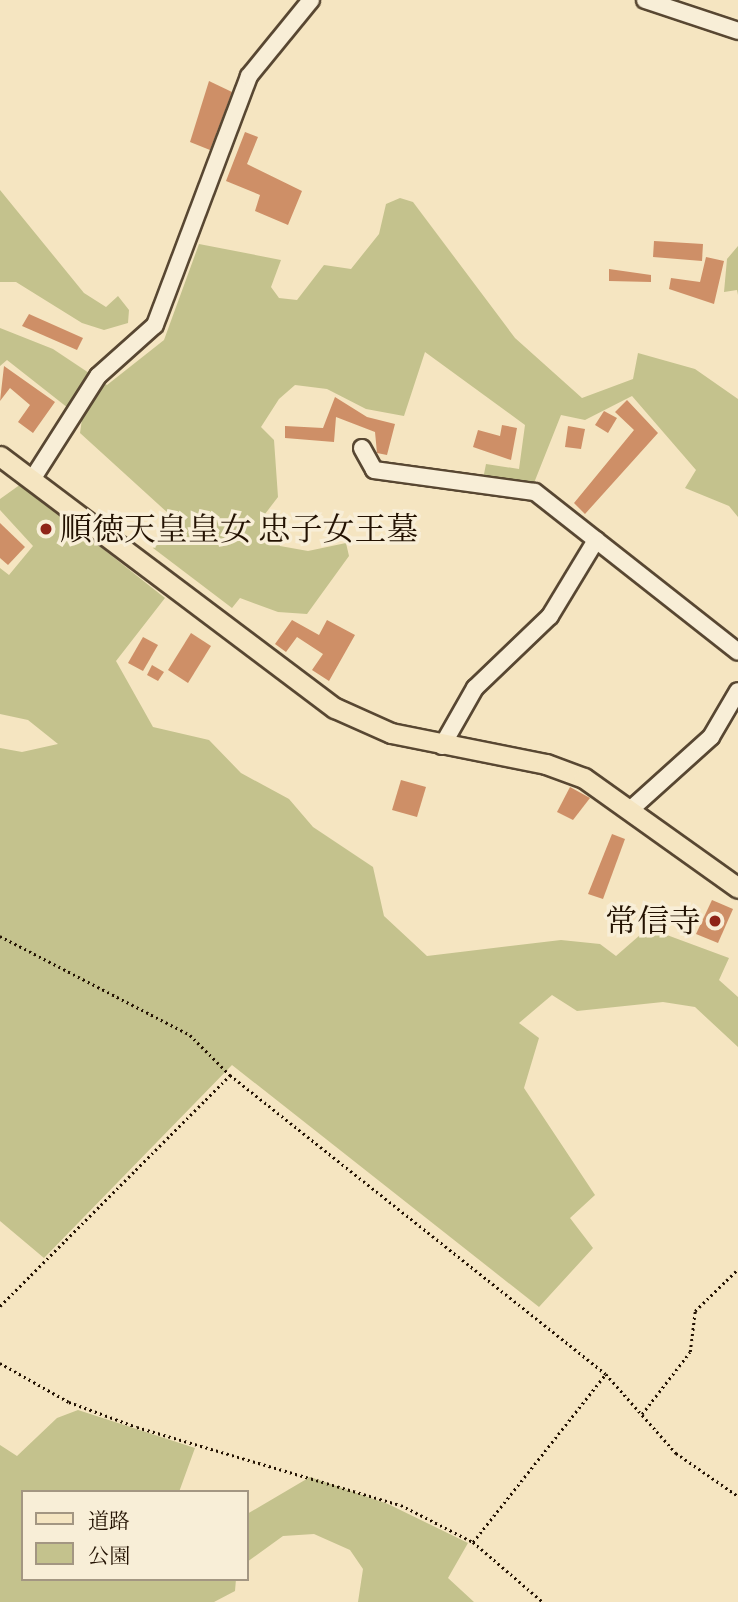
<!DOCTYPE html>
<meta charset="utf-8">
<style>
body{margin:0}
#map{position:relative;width:738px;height:1602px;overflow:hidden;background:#f5e5c1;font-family:"EB Garamond","Noto Serif JP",serif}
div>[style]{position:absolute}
.green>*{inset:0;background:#c4c28d}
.building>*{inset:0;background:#ce8f67}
.path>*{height:2.5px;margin-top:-1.25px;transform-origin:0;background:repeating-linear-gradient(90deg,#231202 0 2px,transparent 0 5.5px)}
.roads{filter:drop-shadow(2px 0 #584732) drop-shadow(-2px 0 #584732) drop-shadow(0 2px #584732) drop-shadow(0 -2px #584732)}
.minor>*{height:16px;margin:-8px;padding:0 8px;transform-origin:8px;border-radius:8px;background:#f8eed7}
.major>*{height:19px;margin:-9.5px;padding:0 9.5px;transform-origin:9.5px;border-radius:9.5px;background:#f5e5c1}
.dots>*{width:19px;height:19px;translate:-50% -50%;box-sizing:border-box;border:4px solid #f8eed7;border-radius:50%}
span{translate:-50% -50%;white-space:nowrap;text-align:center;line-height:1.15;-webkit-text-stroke:7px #f8eed7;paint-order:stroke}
.poi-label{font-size:32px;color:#231202}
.left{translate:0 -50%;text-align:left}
.right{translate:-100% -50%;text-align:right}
.legend{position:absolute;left:21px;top:1490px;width:228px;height:91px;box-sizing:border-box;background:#f8eed7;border:2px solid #a39682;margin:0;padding:9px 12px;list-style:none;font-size:21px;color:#231202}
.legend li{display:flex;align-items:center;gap:14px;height:35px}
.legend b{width:35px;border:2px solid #a39682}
</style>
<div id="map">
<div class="green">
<i style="clip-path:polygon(0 190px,84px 293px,106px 307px,118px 296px,129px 310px,128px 323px,104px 330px,82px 323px,16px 282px,0 282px)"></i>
<i style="clip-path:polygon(400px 198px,413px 202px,515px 338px,582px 398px,633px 379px,638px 353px,695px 369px,738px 399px,738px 517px,729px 506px,685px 488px,696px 470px,632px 396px,585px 420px,561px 415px,534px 483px,510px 486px,483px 479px,486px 464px,519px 469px,525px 425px,425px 352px,404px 416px,366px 409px,327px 389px,295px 385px,279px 399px,261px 427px,274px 440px,278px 497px,265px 514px,280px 546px,308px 551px,346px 543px,349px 556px,307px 614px,278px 612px,240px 598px,232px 608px,153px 548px,176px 532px,169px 514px,80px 433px,82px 419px,7px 360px,0 366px,0 328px,53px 349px,107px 385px,164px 340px,199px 244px,281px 260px,271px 287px,279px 298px,297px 300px,324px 265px,351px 269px,379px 234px,386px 204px)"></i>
<i style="clip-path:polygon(738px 246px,738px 295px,737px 290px,724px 292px,727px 259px)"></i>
<i style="clip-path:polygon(21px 484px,165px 598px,116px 661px,153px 727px,209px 740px,241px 773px,289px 799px,313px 827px,373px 867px,384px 916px,427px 956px,561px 940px,600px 944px,616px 956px,648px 928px,729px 958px,719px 980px,738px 997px,738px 1047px,695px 1007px,663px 1002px,577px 1011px,552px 995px,519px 1023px,539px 1038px,524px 1088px,595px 1195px,570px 1218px,593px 1248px,539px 1307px,232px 1065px,44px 1258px,0 1221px,0 748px,22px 752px,58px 744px,28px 720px,0 714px,0 568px,9px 575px,33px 546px,0 510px,0 499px)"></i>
<i style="clip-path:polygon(78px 1410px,195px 1448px,179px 1492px,23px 1492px,23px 1579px,236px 1579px,235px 1591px,214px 1602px,0 1602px,0 1445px,17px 1456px,57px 1418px)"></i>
<i style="clip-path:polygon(310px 1477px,388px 1504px,468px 1543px,448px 1578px,474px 1602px,358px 1602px,363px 1569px,350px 1550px,314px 1534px,283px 1536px,247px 1562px,247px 1514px)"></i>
</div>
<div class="building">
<i style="clip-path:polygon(209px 81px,232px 92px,210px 150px,190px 142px)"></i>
<i style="clip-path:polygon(245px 132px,258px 137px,247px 164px,302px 191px,288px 225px,255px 211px,260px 195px,226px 181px)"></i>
<i style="clip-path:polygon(654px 241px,703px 244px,702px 261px,653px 257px)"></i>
<i style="clip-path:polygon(706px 257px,724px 261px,714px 304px,669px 289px,671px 278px,700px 282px)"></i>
<i style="clip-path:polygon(609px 269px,651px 275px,651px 282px,609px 281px)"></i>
<i style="clip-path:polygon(29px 314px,83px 338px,77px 350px,22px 326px)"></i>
<i style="clip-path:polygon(4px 366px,55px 402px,33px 433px,18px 422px,30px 405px,10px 388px,0 401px)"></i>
<i style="clip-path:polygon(335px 397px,367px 417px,395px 424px,387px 455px,377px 453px,375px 432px,336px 417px,334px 442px,285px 438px,285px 426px,323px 428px)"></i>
<i style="clip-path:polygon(627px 400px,658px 433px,585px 514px,574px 503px,634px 430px,615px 412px)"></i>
<i style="clip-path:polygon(604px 411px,617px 418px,608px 433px,595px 425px)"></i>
<i style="clip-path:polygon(502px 425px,517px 428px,511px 460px,473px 447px,478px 430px,500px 436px)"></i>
<i style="clip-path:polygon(568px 426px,585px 429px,581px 449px,565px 447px)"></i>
<i style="clip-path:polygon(0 523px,25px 547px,8px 565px,0 558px)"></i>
<i style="clip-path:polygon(292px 620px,319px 635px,327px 620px,355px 635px,329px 681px,312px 670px,323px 654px,297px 637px,286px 652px,275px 644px)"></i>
<i style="clip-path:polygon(191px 633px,211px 646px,188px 683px,168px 670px)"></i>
<i style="clip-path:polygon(143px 637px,158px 645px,143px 671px,128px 663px)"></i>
<i style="clip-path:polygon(152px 665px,164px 672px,158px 681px,147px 675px)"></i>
<i style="clip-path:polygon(401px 780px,426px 787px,417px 817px,392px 810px)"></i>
<i style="clip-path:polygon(570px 787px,590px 798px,573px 820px,557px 812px)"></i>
<i style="clip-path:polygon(612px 834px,625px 839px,603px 899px,588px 894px)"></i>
<i style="clip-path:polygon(712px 900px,733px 909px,718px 943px,696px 934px)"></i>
</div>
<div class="path">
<i style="left:0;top:936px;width:214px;rotate:27.5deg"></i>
<i style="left:190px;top:1035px;width:57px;rotate:45deg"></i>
<i style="left:230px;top:1075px;width:480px;rotate:38.5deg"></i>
<i style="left:606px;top:1374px;width:106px;rotate:48.5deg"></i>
<i style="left:676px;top:1453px;width:75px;rotate:34.7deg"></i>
<i style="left:0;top:1306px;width:326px;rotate:-45.1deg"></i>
<i style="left:0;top:1363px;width:79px;rotate:29.5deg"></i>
<i style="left:69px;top:1402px;width:72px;rotate:20.2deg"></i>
<i style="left:137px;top:1427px;width:275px;rotate:16.5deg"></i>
<i style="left:401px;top:1505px;width:81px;rotate:27.2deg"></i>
<i style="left:473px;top:1542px;width:92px;rotate:40.6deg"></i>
<i style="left:642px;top:1414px;width:78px;rotate:-52.3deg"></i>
<i style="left:690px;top:1352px;width:41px;rotate:-83deg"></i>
<i style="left:695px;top:1311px;width:60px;rotate:-44.3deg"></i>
<i style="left:473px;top:1542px;width:213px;rotate:-51.7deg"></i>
</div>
<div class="roads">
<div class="minor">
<i style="left:645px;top:0;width:98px;rotate:18.4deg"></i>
<i style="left:362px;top:448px;width:25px;rotate:61deg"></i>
<i style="left:374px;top:470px;width:162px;rotate:7.8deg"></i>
<i style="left:535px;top:492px;width:258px;rotate:38.2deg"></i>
<i style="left:33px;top:478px;width:121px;rotate:-57.5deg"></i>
<i style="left:98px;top:376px;width:76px;rotate:-41.8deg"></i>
<i style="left:155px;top:325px;width:266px;rotate:-69.3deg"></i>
<i style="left:249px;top:76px;width:98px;rotate:-50.8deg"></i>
<i style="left:442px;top:746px;width:67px;rotate:-60.4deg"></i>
<i style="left:475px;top:688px;width:104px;rotate:-43.8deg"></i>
<i style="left:550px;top:616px;width:89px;rotate:-58.8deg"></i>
<i style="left:630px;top:810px;width:109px;rotate:-42deg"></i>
<i style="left:711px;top:737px;width:53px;rotate:-59.6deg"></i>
</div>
<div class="major">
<i style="left:0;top:456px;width:419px;rotate:37deg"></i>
<i style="left:335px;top:708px;width:61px;rotate:24.1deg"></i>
<i style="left:391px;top:733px;width:158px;rotate:11.3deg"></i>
<i style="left:546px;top:764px;width:40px;rotate:20.2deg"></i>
<i style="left:584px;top:778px;width:189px;rotate:35.5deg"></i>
</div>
</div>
<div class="dots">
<i style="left:46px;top:529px;background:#8f2418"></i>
<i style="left:715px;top:921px;background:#8f2418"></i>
</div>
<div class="poi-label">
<span class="left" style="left:60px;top:529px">順徳天皇皇女 忠子女王墓</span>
<span class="right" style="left:701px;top:921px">常信寺</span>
</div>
<ul class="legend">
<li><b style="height:9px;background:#f5e5c1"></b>道路</li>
<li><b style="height:19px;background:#c4c28d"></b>公園</li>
</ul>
</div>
